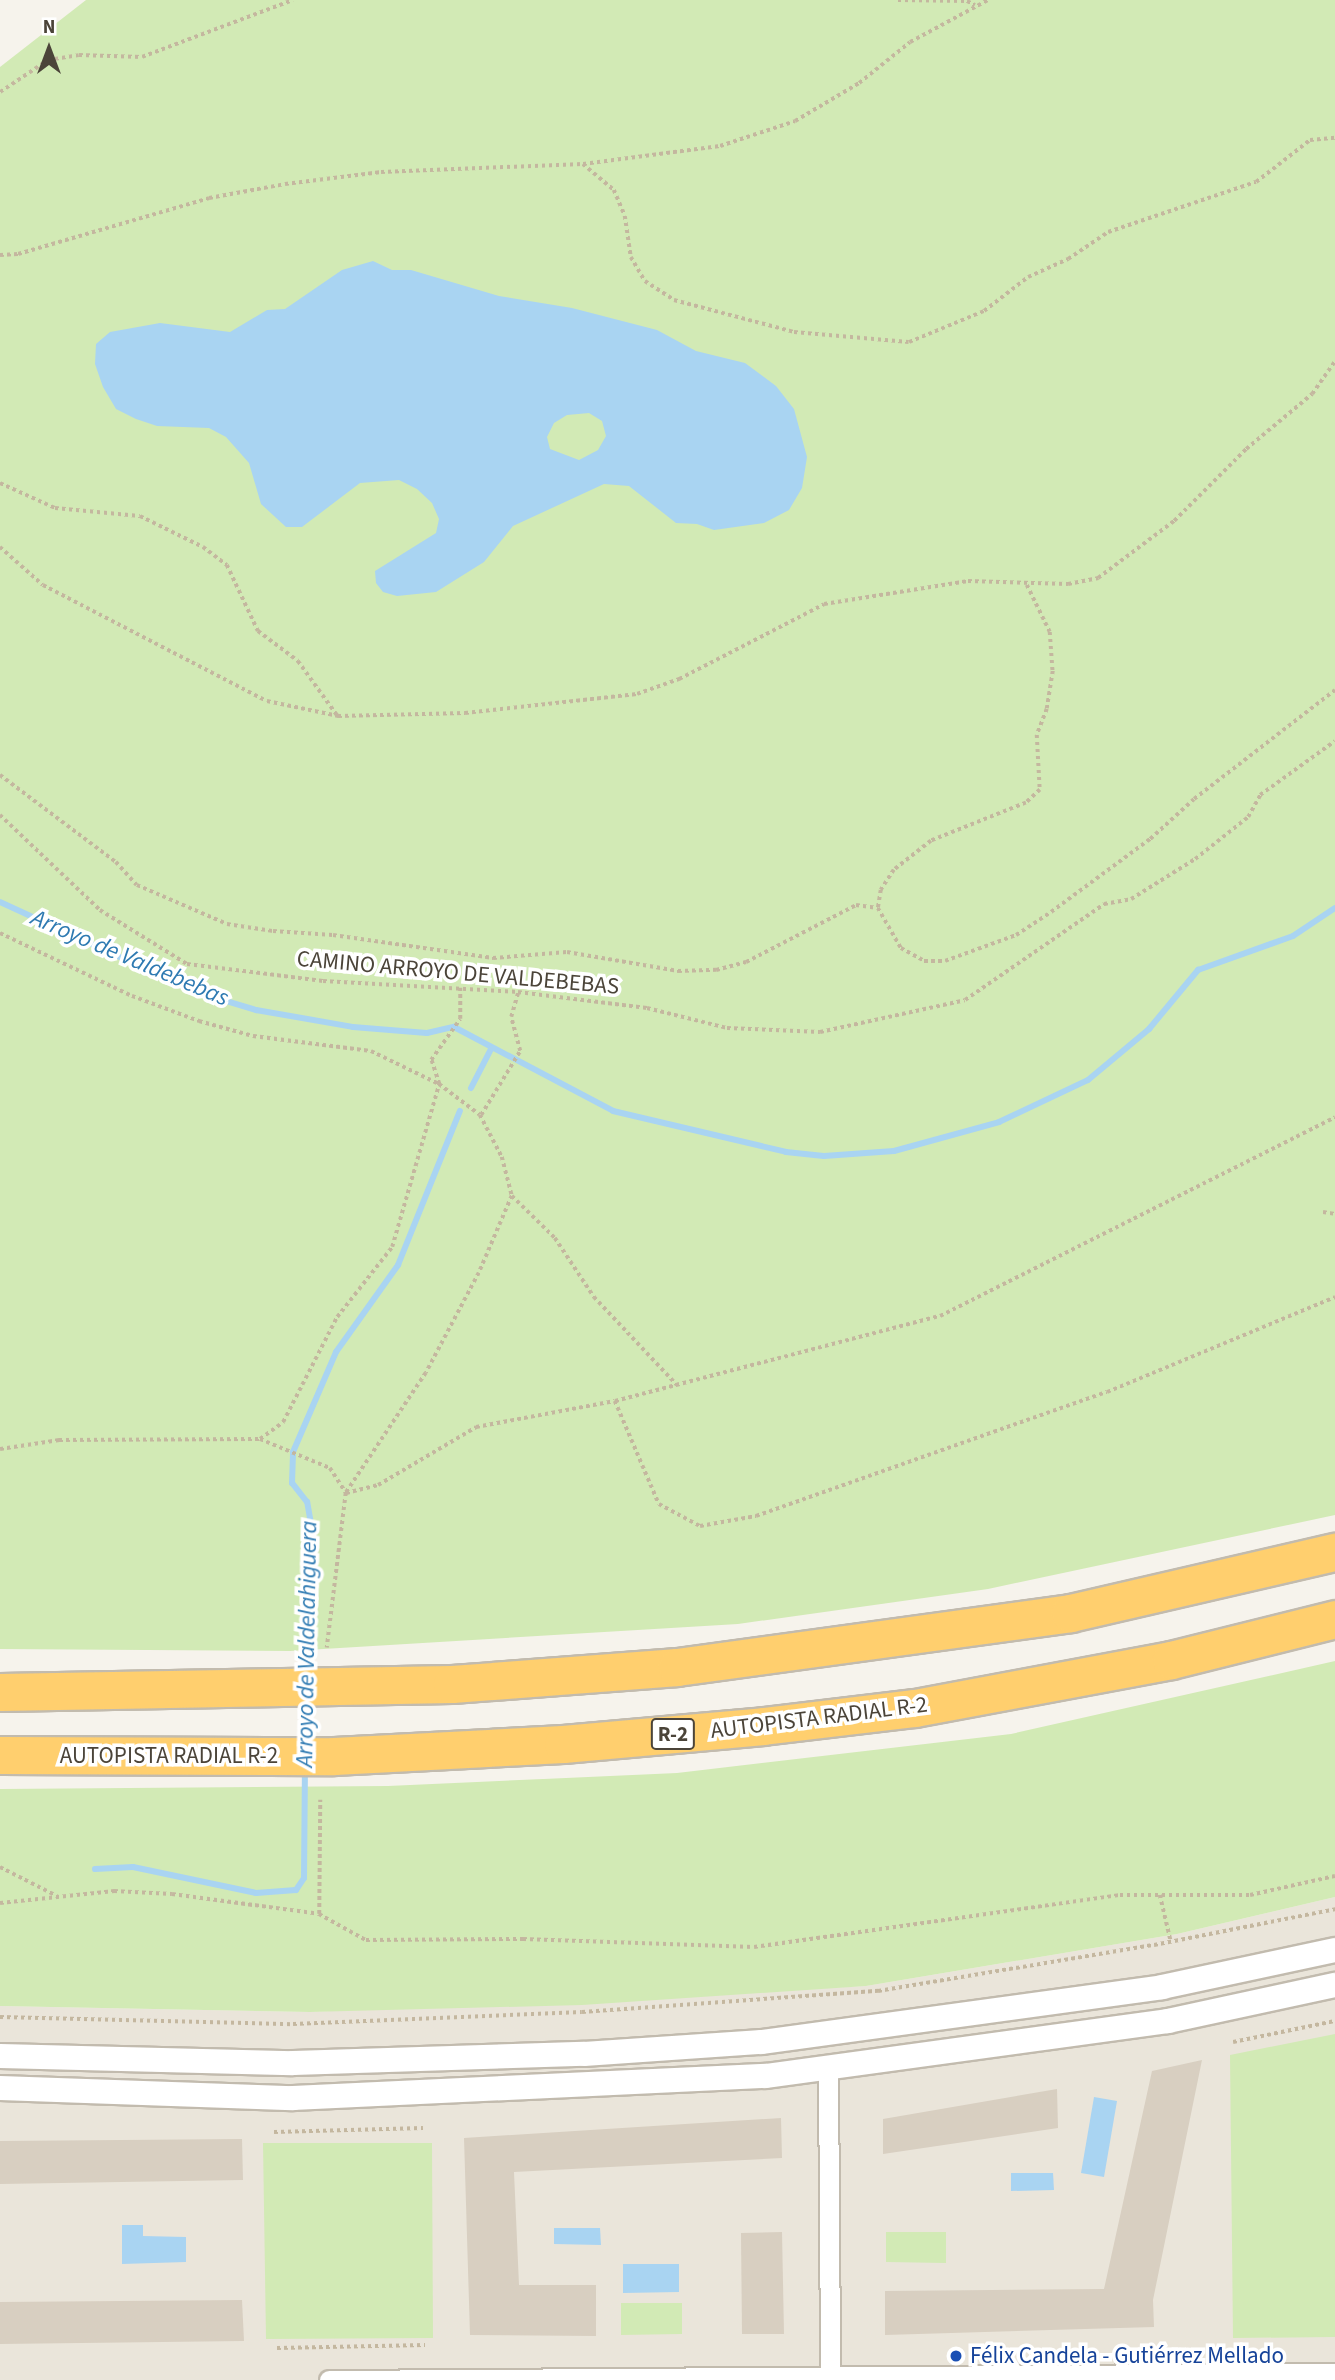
<!DOCTYPE html>
<meta charset="utf-8">
<style>
body{margin:0}
#map{position:relative;width:1335px;height:2380px;overflow:hidden;background:#f6f3ec;font-family:"Source Sans 3",sans-serif}
div>[style]{position:absolute}
.residential>*{inset:0;background:#eae5da}
.green>*{inset:0;background:#d2eab5}
.water>*{inset:0;background:#a9d4f2}
.stream>*{height:6px;margin:-3px;padding:0 3px;transform-origin:3px;border-radius:3px;background:#a9d4f2}
.building>*{inset:0;background:#d8cfc1}
.path>*{height:3.5px;margin-top:-1.75px;transform-origin:0;background:repeating-linear-gradient(90deg,#c4b79f 0 3.5px,transparent 0 7px)}
.roads{filter:drop-shadow(2px 0 #c2bbae) drop-shadow(-2px 0 #c2bbae) drop-shadow(0 2px #c2bbae) drop-shadow(0 -2px #c2bbae)}
.minor>*{height:19px;margin:-9.5px;padding:0 9.5px;transform-origin:9.5px;border-radius:9.5px;background:#fff}
.tertiary>*{height:24px;margin:-12px;padding:0 12px;transform-origin:12px;border-radius:12px;background:#fff}
.motorway>*{height:37px;margin:-18.5px;padding:0 18.5px;transform-origin:18.5px;border-radius:18.5px;background:#ffcf6e}
.dots>*{width:19px;height:19px;translate:-50% -50%;box-sizing:border-box;border:4px solid #fff;border-radius:50%}
span{translate:-50% -50%;white-space:nowrap;text-align:center;line-height:1.15;-webkit-text-stroke:7px #fff;paint-order:stroke}
.shield-label span{padding:2px 5px;background:#fff;border:2px solid;border-radius:5px;-webkit-text-stroke-width:0}
.shield-label{font-size:21px;color:#4b4439;font-weight:700}
.street-label{font-size:23px;color:#4b4439}
.transit-label{font-size:23px;color:#164399}
.left{translate:0 -50%;text-align:left}
.water-label{font-size:24px;color:#2e7ab2;font-style:italic}
.north{position:absolute;left:14px;top:14px;width:70px;height:70px;-webkit-text-stroke:5px #fff;paint-order:stroke;rotate:0deg;font-size:19px;font-weight:700;line-height:28px;text-align:center;color:#4b4439}
.north::after{content:'';display:block;margin:auto;width:24px;height:32px;background:#4b4439;clip-path:polygon(50% 0,100% 100%,50% 72%,0 100%)}
</style>
<div id="map">
<div class="residential">
<i style="clip-path:polygon(1335px 1897px,1335px 2380px,0 2380px,0 2006px,310px 2012px,866px 1986px,1177px 1934px)"></i>
</div>
<div class="green">
<i style="clip-path:polygon(86px 0,1335px 0,1335px 1515px,988px 1589px,738px 1624px,290px 1651px,0 1649px,0 67px)"></i>
<i style="clip-path:polygon(1335px 1661px,1335px 1897px,1177px 1934px,866px 1986px,582px 2005px,310px 2012px,0 2006px,0 1789px,388px 1786px,677px 1773px,1011px 1734px)"></i>
<i style="clip-path:polygon(1335px 2034px,1335px 2337px,1233px 2338px,1230px 2055px)"></i>
<i style="clip-path:polygon(263px 2143px,432px 2143px,433px 2338px,266px 2339px)"></i>
<i style="clip-path:polygon(886px 2232px,946px 2232px,946px 2263px,886px 2262px)"></i>
<i style="clip-path:polygon(621px 2303px,682px 2303px,682px 2334px,621px 2335px)"></i>
</div>
<div class="water">
<i style="clip-path:polygon(evenodd,373px 261px,392px 270px,411px 270px,499px 296px,572px 308px,657px 330px,696px 351px,745px 363px,776px 386px,794px 409px,807px 457px,802px 488px,789px 510px,764px 523px,714px 530px,697px 524px,676px 523px,629px 486px,604px 484px,513px 526px,484px 562px,436px 592px,397px 596px,383px 592px,376px 583px,375px 571px,436px 533px,439px 519px,432px 503px,417px 489px,399px 480px,360px 483px,302px 527px,286px 527px,261px 504px,249px 463px,226px 437px,209px 428px,157px 426px,136px 419px,116px 409px,103px 387px,95px 364px,96px 344px,110px 332px,160px 323px,230px 332px,267px 310px,285px 309px,342px 270px,373px 261px,589px 413px,602px 421px,606px 436px,598px 450px,579px 460px,550px 449px,547px 437px,554px 423px,567px 415px,589px 413px)"></i>
<i style="clip-path:polygon(1094px 2097px,1117px 2101px,1104px 2177px,1081px 2173px)"></i>
<i style="clip-path:polygon(1011px 2173px,1053px 2173px,1054px 2190px,1011px 2191px)"></i>
<i style="clip-path:polygon(122px 2225px,143px 2225px,143px 2236px,186px 2237px,186px 2262px,122px 2264px)"></i>
<i style="clip-path:polygon(554px 2228px,600px 2228px,601px 2245px,554px 2244px)"></i>
<i style="clip-path:polygon(623px 2264px,679px 2264px,679px 2292px,623px 2293px)"></i>
</div>
<div class="stream">
<i style="left:0;top:902px;width:216px;rotate:24.7deg"></i>
<i style="left:196px;top:992px;width:63px;rotate:16.7deg"></i>
<i style="left:256px;top:1010px;width:98px;rotate:9.9deg"></i>
<i style="left:353px;top:1027px;width:74px;rotate:4.6deg"></i>
<i style="left:427px;top:1033px;width:28px;rotate:-13deg"></i>
<i style="left:454px;top:1027px;width:180px;rotate:27.8deg"></i>
<i style="left:613px;top:1111px;width:178px;rotate:13.3deg"></i>
<i style="left:786px;top:1152px;width:38px;rotate:6deg"></i>
<i style="left:824px;top:1156px;width:70px;rotate:-4.1deg"></i>
<i style="left:894px;top:1151px;width:109px;rotate:-15.4deg"></i>
<i style="left:999px;top:1122px;width:98px;rotate:-25.3deg"></i>
<i style="left:1088px;top:1080px;width:80px;rotate:-39.9deg"></i>
<i style="left:1149px;top:1029px;width:77px;rotate:-50.3deg"></i>
<i style="left:1198px;top:970px;width:101px;rotate:-19.7deg"></i>
<i style="left:1293px;top:936px;width:50px;rotate:-33.7deg"></i>
<i style="left:471px;top:1088px;width:44px;rotate:-62.9deg"></i>
<i style="left:306px;top:1674px;width:139px;rotate:-87.1deg"></i>
<i style="left:313px;top:1535px;width:34px;rotate:-100deg"></i>
<i style="left:307px;top:1502px;width:24px;rotate:-128deg"></i>
<i style="left:292px;top:1483px;width:31px;rotate:-88deg"></i>
<i style="left:293px;top:1452px;width:109px;rotate:-66.7deg"></i>
<i style="left:336px;top:1352px;width:107px;rotate:-54.5deg"></i>
<i style="left:398px;top:1265px;width:166px;rotate:-68.1deg"></i>
<i style="left:305px;top:1744px;width:45px;rotate:-88.7deg"></i>
<i style="left:95px;top:1869px;width:38px;rotate:-3deg"></i>
<i style="left:133px;top:1867px;width:126px;rotate:11.9deg"></i>
<i style="left:256px;top:1893px;width:40px;rotate:-4.3deg"></i>
<i style="left:296px;top:1890px;width:14px;rotate:-56deg"></i>
<i style="left:304px;top:1878px;width:109px;rotate:-89.5deg"></i>
</div>
<div class="building">
<i style="clip-path:polygon(1202px 2060px,1153px 2300px,1154px 2327px,885px 2335px,885px 2291px,1104px 2289px,1152px 2071px)"></i>
<i style="clip-path:polygon(1057px 2089px,1058px 2128px,883px 2154px,883px 2119px)"></i>
<i style="clip-path:polygon(781px 2118px,782px 2158px,514px 2172px,519px 2285px,596px 2285px,596px 2336px,470px 2335px,464px 2138px)"></i>
<i style="clip-path:polygon(242px 2139px,243px 2180px,0 2184px,0 2141px)"></i>
<i style="clip-path:polygon(782px 2232px,784px 2334px,742px 2334px,741px 2233px)"></i>
<i style="clip-path:polygon(242px 2300px,244px 2341px,0 2344px,0 2302px)"></i>
</div>
<div class="path">
<i style="left:898px;top:0;width:69px;rotate:0.8deg"></i>
<i style="left:967px;top:1px;width:9px;rotate:27deg"></i>
<i style="left:0;top:92px;width:58px;rotate:-33.7deg"></i>
<i style="left:48px;top:60px;width:31px;rotate:-9deg"></i>
<i style="left:79px;top:55px;width:63px;rotate:1.8deg"></i>
<i style="left:142px;top:57px;width:161px;rotate:-20.7deg"></i>
<i style="left:583px;top:164px;width:40px;rotate:40deg"></i>
<i style="left:614px;top:190px;width:28px;rotate:67deg"></i>
<i style="left:625px;top:216px;width:41px;rotate:81.7deg"></i>
<i style="left:631px;top:257px;width:28px;rotate:60deg"></i>
<i style="left:645px;top:281px;width:35px;rotate:33deg"></i>
<i style="left:674px;top:300px;width:124px;rotate:14.9deg"></i>
<i style="left:794px;top:332px;width:115px;rotate:5deg"></i>
<i style="left:909px;top:342px;width:81px;rotate:-22.5deg"></i>
<i style="left:984px;top:311px;width:56px;rotate:-37.7deg"></i>
<i style="left:1028px;top:277px;width:44px;rotate:-24.2deg"></i>
<i style="left:1068px;top:259px;width:48px;rotate:-34deg"></i>
<i style="left:1108px;top:232px;width:156px;rotate:-18.7deg"></i>
<i style="left:1256px;top:182px;width:68px;rotate:-37.9deg"></i>
<i style="left:1310px;top:140px;width:25px;rotate:-5deg"></i>
<i style="left:0;top:255px;width:18px;rotate:-3deg"></i>
<i style="left:18px;top:254px;width:199px;rotate:-16.3deg"></i>
<i style="left:209px;top:198px;width:77px;rotate:-10.4deg"></i>
<i style="left:285px;top:184px;width:97px;rotate:-7.1deg"></i>
<i style="left:381px;top:172px;width:202px;rotate:-2.3deg"></i>
<i style="left:583px;top:164px;width:138px;rotate:-7.5deg"></i>
<i style="left:720px;top:146px;width:79px;rotate:-18.4deg"></i>
<i style="left:795px;top:121px;width:74px;rotate:-30.7deg"></i>
<i style="left:859px;top:83px;width:65px;rotate:-38.8deg"></i>
<i style="left:910px;top:42px;width:89px;rotate:-28.3deg"></i>
<i style="left:0;top:483px;width:60px;rotate:24.4deg"></i>
<i style="left:55px;top:508px;width:85px;rotate:5.4deg"></i>
<i style="left:140px;top:516px;width:70px;rotate:26.2deg"></i>
<i style="left:203px;top:547px;width:30px;rotate:37deg"></i>
<i style="left:227px;top:565px;width:73px;rotate:64.8deg"></i>
<i style="left:258px;top:631px;width:50px;rotate:36.9deg"></i>
<i style="left:298px;top:661px;width:67px;rotate:54.2deg"></i>
<i style="left:0;top:547px;width:57px;rotate:41.5deg"></i>
<i style="left:43px;top:585px;width:252px;rotate:27.4deg"></i>
<i style="left:267px;top:701px;width:73px;rotate:11.9deg"></i>
<i style="left:338px;top:716px;width:127px;rotate:-1.4deg"></i>
<i style="left:465px;top:713px;width:173px;rotate:-6.3deg"></i>
<i style="left:637px;top:694px;width:45px;rotate:-19.7deg"></i>
<i style="left:679px;top:679px;width:163px;rotate:-27.3deg"></i>
<i style="left:824px;top:604px;width:146px;rotate:-9.1deg"></i>
<i style="left:968px;top:581px;width:100px;rotate:1.7deg"></i>
<i style="left:1068px;top:584px;width:31px;rotate:-11deg"></i>
<i style="left:1098px;top:578px;width:95px;rotate:-36.9deg"></i>
<i style="left:1174px;top:521px;width:102px;rotate:-45deg"></i>
<i style="left:1246px;top:449px;width:86px;rotate:-39.8deg"></i>
<i style="left:1312px;top:394px;width:40px;rotate:-55.1deg"></i>
<i style="left:1027px;top:585px;width:52px;rotate:63.9deg"></i>
<i style="left:1050px;top:632px;width:39px;rotate:86deg"></i>
<i style="left:1053px;top:671px;width:38px;rotate:99deg"></i>
<i style="left:1047px;top:709px;width:28px;rotate:111deg"></i>
<i style="left:1037px;top:735px;width:55px;rotate:86.9deg"></i>
<i style="left:1040px;top:790px;width:19px;rotate:137deg"></i>
<i style="left:1026px;top:803px;width:102px;rotate:158.2deg"></i>
<i style="left:931px;top:841px;width:47px;rotate:141.9deg"></i>
<i style="left:894px;top:870px;width:24px;rotate:123deg"></i>
<i style="left:881px;top:890px;width:18px;rotate:99deg"></i>
<i style="left:878px;top:908px;width:46px;rotate:60.1deg"></i>
<i style="left:901px;top:948px;width:26px;rotate:29deg"></i>
<i style="left:924px;top:961px;width:21px"></i>
<i style="left:945px;top:961px;width:76px;rotate:-20.1deg"></i>
<i style="left:1016px;top:935px;width:42px;rotate:-33.3deg"></i>
<i style="left:1051px;top:912px;width:123px;rotate:-36.4deg"></i>
<i style="left:1150px;top:839px;width:59px;rotate:-42.3deg"></i>
<i style="left:1194px;top:799px;width:178px;rotate:-37.7deg"></i>
<i style="left:0;top:775px;width:145px;rotate:36.9deg"></i>
<i style="left:116px;top:862px;width:31px;rotate:48deg"></i>
<i style="left:137px;top:885px;width:98px;rotate:23.4deg"></i>
<i style="left:227px;top:924px;width:47px;rotate:8.7deg"></i>
<i style="left:273px;top:931px;width:60px;rotate:3.8deg"></i>
<i style="left:333px;top:935px;width:162px;rotate:8.2deg"></i>
<i style="left:493px;top:958px;width:74px;rotate:-4.6deg"></i>
<i style="left:567px;top:952px;width:113px;rotate:9.7deg"></i>
<i style="left:678px;top:971px;width:38px;rotate:-2deg"></i>
<i style="left:716px;top:970px;width:31px;rotate:-15deg"></i>
<i style="left:746px;top:962px;width:124px;rotate:-27.4deg"></i>
<i style="left:856px;top:905px;width:22px;rotate:8deg"></i>
<i style="left:0;top:815px;width:138px;rotate:43.5deg"></i>
<i style="left:100px;top:910px;width:102px;rotate:31.8deg"></i>
<i style="left:187px;top:964px;width:137px;rotate:7.1deg"></i>
<i style="left:323px;top:981px;width:195px;rotate:3.2deg"></i>
<i style="left:518px;top:992px;width:130px;rotate:7.1deg"></i>
<i style="left:647px;top:1008px;width:82px;rotate:14deg"></i>
<i style="left:727px;top:1028px;width:93px;rotate:2.5deg"></i>
<i style="left:820px;top:1032px;width:148px;rotate:-12.4deg"></i>
<i style="left:965px;top:1000px;width:169px;rotate:-34.6deg"></i>
<i style="left:1104px;top:904px;width:27px;rotate:-10deg"></i>
<i style="left:1131px;top:899px;width:75px;rotate:-32deg"></i>
<i style="left:1195px;top:859px;width:68px;rotate:-38.4deg"></i>
<i style="left:1248px;top:817px;width:25px;rotate:-61deg"></i>
<i style="left:1260px;top:795px;width:92px;rotate:-35.8deg"></i>
<i style="left:0;top:933px;width:146px;rotate:25.5deg"></i>
<i style="left:132px;top:996px;width:72px;rotate:20.5deg"></i>
<i style="left:199px;top:1021px;width:56px;rotate:15.5deg"></i>
<i style="left:253px;top:1036px;width:119px;rotate:7.2deg"></i>
<i style="left:371px;top:1051px;width:76px;rotate:25.9deg"></i>
<i style="left:439px;top:1084px;width:51px;rotate:37.1deg"></i>
<i style="left:480px;top:1115px;width:47px;rotate:62.4deg"></i>
<i style="left:502px;top:1157px;width:40px;rotate:75.6deg"></i>
<i style="left:512px;top:1196px;width:84px;rotate:113.2deg"></i>
<i style="left:479px;top:1273px;width:113px;rotate:117.9deg"></i>
<i style="left:426px;top:1373px;width:144px;rotate:123.7deg"></i>
<i style="left:346px;top:1493px;width:156px;rotate:97deg"></i>
<i style="left:481px;top:1115px;width:75px;rotate:-58.6deg"></i>
<i style="left:520px;top:1051px;width:35px;rotate:-105deg"></i>
<i style="left:511px;top:1017px;width:26px;rotate:-74deg"></i>
<i style="left:512px;top:1196px;width:60px;rotate:44.3deg"></i>
<i style="left:555px;top:1238px;width:71px;rotate:56.5deg"></i>
<i style="left:594px;top:1297px;width:121px;rotate:46.7deg"></i>
<i style="left:1323px;top:1212px;width:12px;rotate:9deg"></i>
<i style="left:615px;top:1401px;width:112px;rotate:66.9deg"></i>
<i style="left:659px;top:1504px;width:47px;rotate:28.2deg"></i>
<i style="left:700px;top:1526px;width:57px;rotate:-10.1deg"></i>
<i style="left:756px;top:1516px;width:372px;rotate:-19.5deg"></i>
<i style="left:1107px;top:1392px;width:247px;rotate:-22.6deg"></i>
<i style="left:260px;top:1439px;width:29px;rotate:-36deg"></i>
<i style="left:283px;top:1422px;width:118px;rotate:-62.8deg"></i>
<i style="left:337px;top:1317px;width:89px;rotate:-51.8deg"></i>
<i style="left:392px;top:1247px;width:170px;rotate:-73.9deg"></i>
<i style="left:439px;top:1084px;width:25px;rotate:-108deg"></i>
<i style="left:431px;top:1060px;width:50px;rotate:-54.7deg"></i>
<i style="left:460px;top:1019px;width:31px;rotate:-90deg"></i>
<i style="left:0;top:1449px;width:60px;rotate:-8.7deg"></i>
<i style="left:59px;top:1440px;width:201px;rotate:-0.3deg"></i>
<i style="left:260px;top:1439px;width:76px;rotate:22.5deg"></i>
<i style="left:330px;top:1468px;width:30px;rotate:57deg"></i>
<i style="left:346px;top:1493px;width:33px;rotate:-14deg"></i>
<i style="left:378px;top:1485px;width:114px;rotate:-30.6deg"></i>
<i style="left:476px;top:1427px;width:141px;rotate:-10.6deg"></i>
<i style="left:615px;top:1401px;width:336px;rotate:-14.7deg"></i>
<i style="left:940px;top:1316px;width:442px;rotate:-26.7deg"></i>
<i style="left:0;top:1867px;width:64px;rotate:27deg"></i>
<i style="left:1160px;top:1895px;width:48px;rotate:76.8deg"></i>
<i style="left:0;top:1903px;width:115px;rotate:-6deg"></i>
<i style="left:114px;top:1891px;width:58px;rotate:3deg"></i>
<i style="left:172px;top:1894px;width:148px;rotate:7.7deg"></i>
<i style="left:319px;top:1914px;width:54px;rotate:29deg"></i>
<i style="left:366px;top:1940px;width:157px;rotate:-0.4deg"></i>
<i style="left:523px;top:1939px;width:231px;rotate:2deg"></i>
<i style="left:754px;top:1947px;width:370px;rotate:-8.1deg"></i>
<i style="left:1120px;top:1895px;width:130px"></i>
<i style="left:1250px;top:1895px;width:87px;rotate:-12.6deg"></i>
<i style="left:319px;top:1914px;width:114px;rotate:-89.5deg"></i>
<i style="left:0;top:2017px;width:293px;rotate:1.4deg"></i>
<i style="left:293px;top:2024px;width:289px;rotate:-2.4deg"></i>
<i style="left:582px;top:2012px;width:297px;rotate:-4.1deg"></i>
<i style="left:878px;top:1991px;width:280px;rotate:-9.5deg"></i>
<i style="left:1154px;top:1945px;width:185px;rotate:-11.2deg"></i>
<i style="left:1233px;top:2042px;width:104px;rotate:-11.6deg"></i>
<i style="left:274px;top:2132px;width:149px;rotate:-1.5deg"></i>
<i style="left:277px;top:2348px;width:148px;rotate:-1.2deg"></i>
</div>
<div class="roads">
<div class="minor">
<i style="left:828px;top:2071px;width:309px;rotate:89.6deg"></i>
<i style="left:329px;top:2380px;width:1006px;rotate:-0.4deg"></i>
</div>
<div class="tertiary">
<i style="left:0;top:2056px;width:293px;rotate:1.4deg"></i>
<i style="left:293px;top:2063px;width:291px;rotate:-1.8deg"></i>
<i style="left:584px;top:2054px;width:178px;rotate:-3.9deg"></i>
<i style="left:762px;top:2042px;width:404px;rotate:-7.8deg"></i>
<i style="left:1162px;top:1987px;width:177px;rotate:-12.1deg"></i>
<i style="left:0;top:2088px;width:293px;rotate:2deg"></i>
<i style="left:293px;top:2098px;width:474px;rotate:-2.7deg"></i>
<i style="left:766px;top:2076px;width:406px;rotate:-7.8deg"></i>
<i style="left:1168px;top:2021px;width:171px;rotate:-12.2deg"></i>
</div>
<div class="motorway">
<i style="left:0;top:1692px;width:452px;rotate:-1deg"></i>
<i style="left:452px;top:1684px;width:226px;rotate:-4.3deg"></i>
<i style="left:677px;top:1667px;width:397px;rotate:-7.8deg"></i>
<i style="left:1070px;top:1613px;width:272px;rotate:-13deg"></i>
<i style="left:0;top:1755px;width:334px;rotate:0.2deg"></i>
<i style="left:334px;top:1756px;width:229px;rotate:-3deg"></i>
<i style="left:563px;top:1744px;width:201px;rotate:-5.1deg"></i>
<i style="left:763px;top:1726px;width:153px;rotate:-6.8deg"></i>
<i style="left:915px;top:1708px;width:260px;rotate:-10.6deg"></i>
<i style="left:1171px;top:1660px;width:169px;rotate:-14deg"></i>
</div>
</div>
<div class="dots">
<i style="left:956px;top:2356px;background:#1a4fb4"></i>
</div>
<div class="shield-label">
<span style="left:673px;top:1734px">R-2</span>
</div>
<div class="street-label">
<span style="left:458px;top:973px;rotate:5deg">CAMINO ARROYO DE VALDEBEBAS</span>
<span style="left:819px;top:1718px;rotate:-7deg">AUTOPISTA RADIAL R-2</span>
<span style="left:169px;top:1756px">AUTOPISTA RADIAL R-2</span>
</div>
<div class="transit-label">
<span class="left" style="left:970px;top:2356px">Félix Candela - Gutiérrez Mellado</span>
</div>
<div class="water-label">
<span style="left:130px;top:958px;rotate:23deg">Arroyo de Valdebebas</span>
<span style="left:307px;top:1644px;rotate:-89deg">Arroyo de Valdelahiguera</span>
</div>
<div class="north">N</div>
</div>
